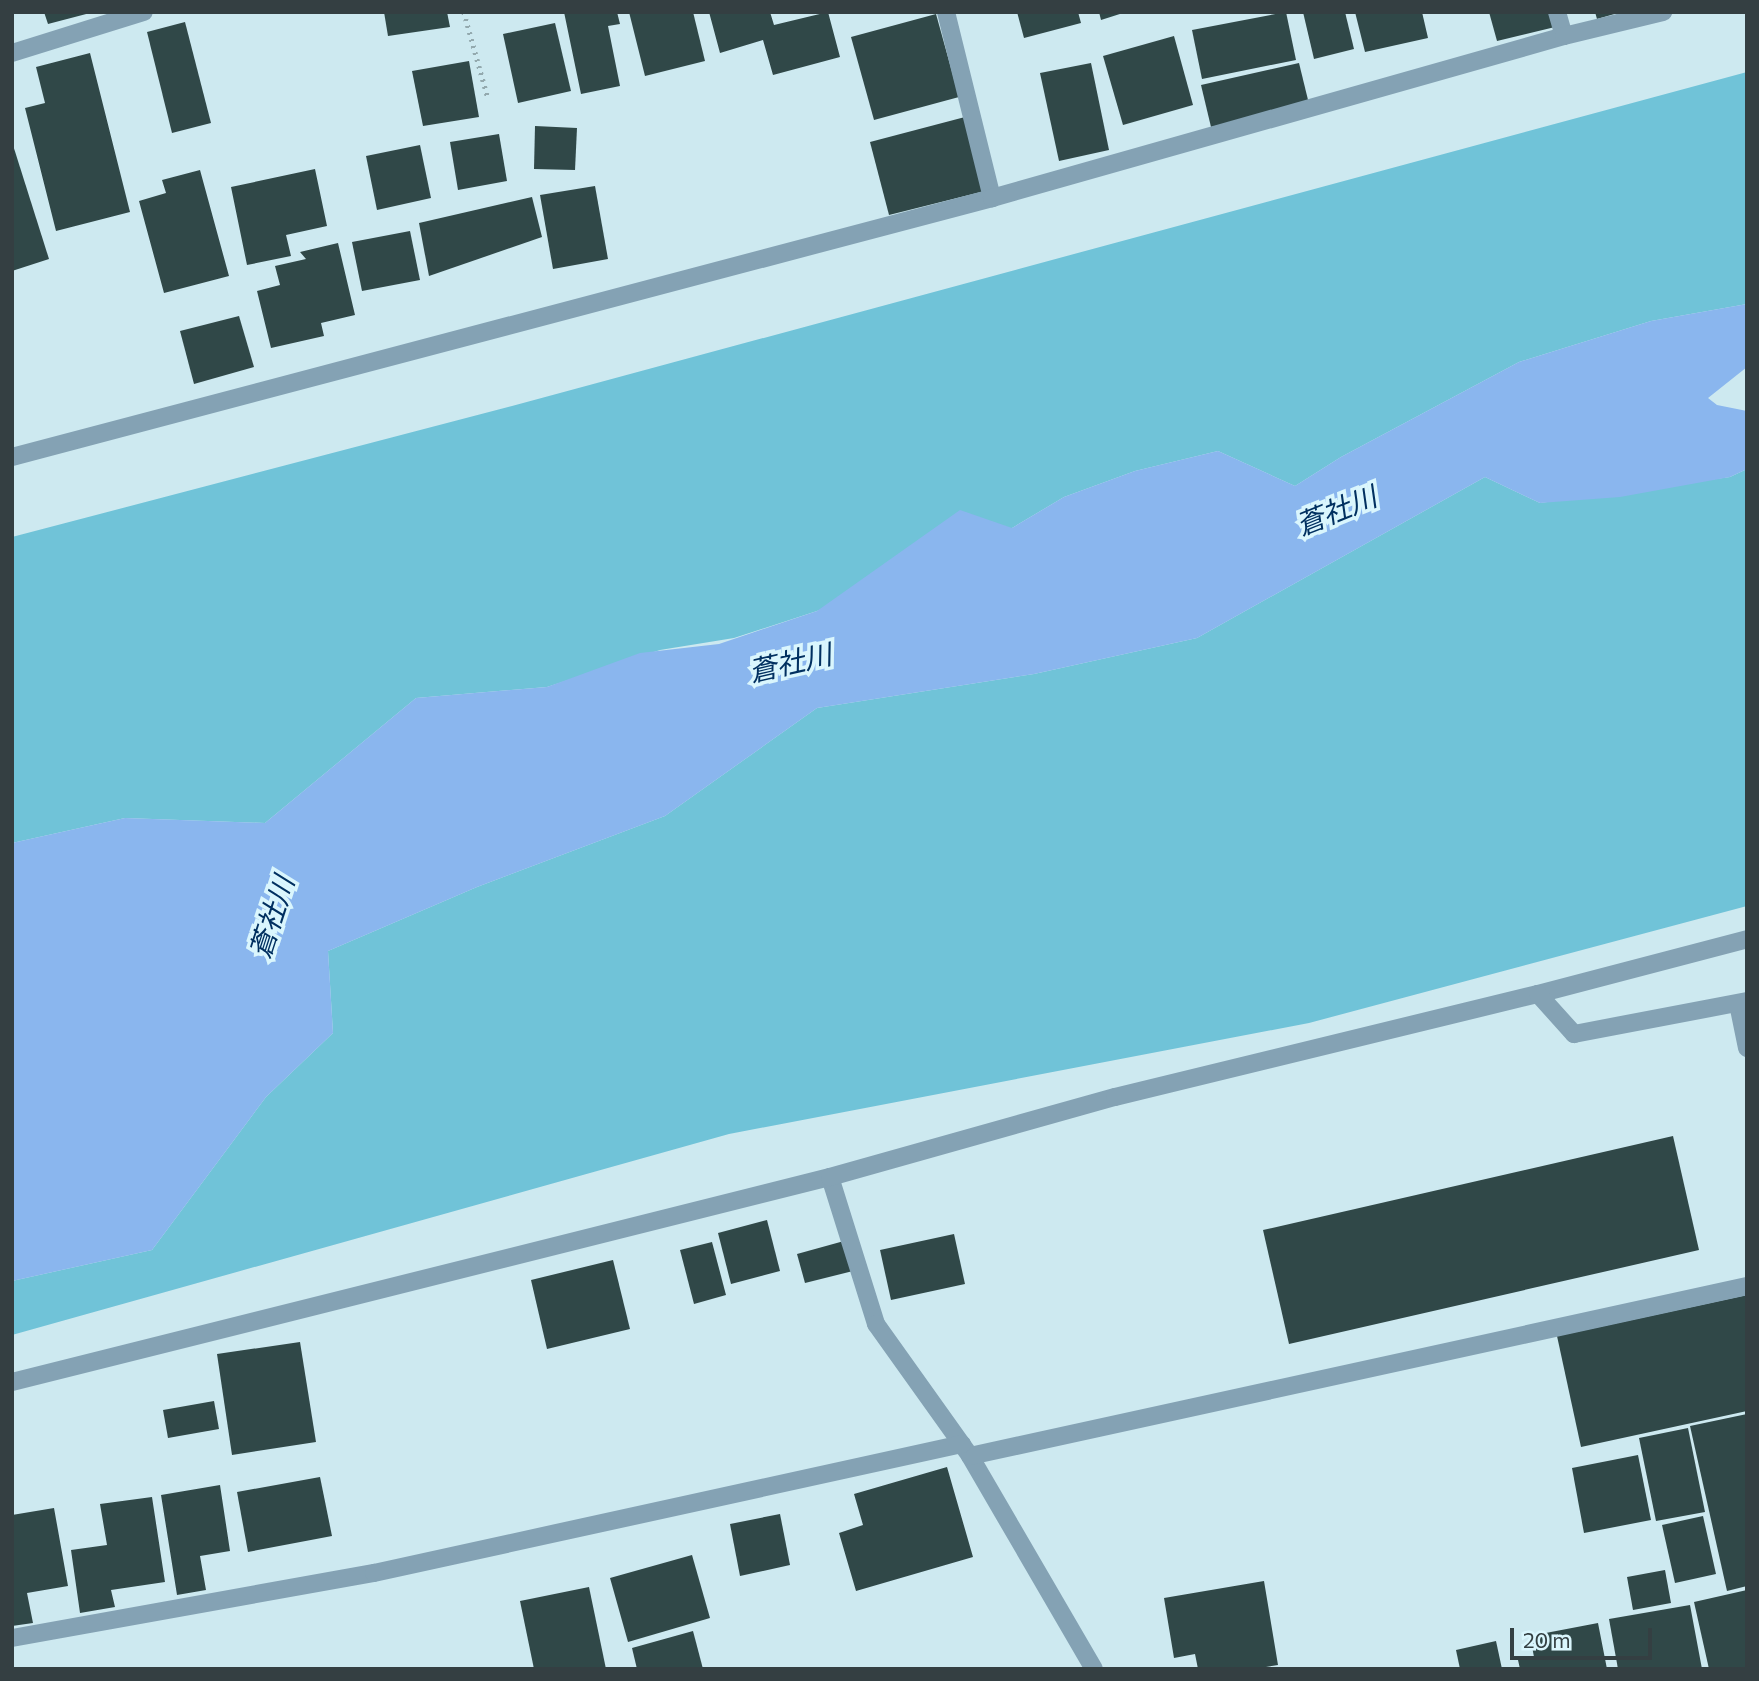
<!DOCTYPE html>
<meta charset="utf-8">
<style>
body{margin:0}
#map{position:relative;width:1759px;height:1681px;overflow:hidden;background:#cde9f0;font-family:Commissioner,"Noto Sans JP",sans-serif}
div>[style]{position:absolute}
.green>*{inset:0;background:#70c3d8}
.water>*{inset:0;background:#8ab6ee}
.building>*{inset:0;background:#304848}
.path>*{height:4.5px;margin-top:-2.25px;transform-origin:0;background:repeating-linear-gradient(90deg,#93a9ae 0 2px,transparent 0 7px)}
.minor>*{height:18px;margin:-9px;padding:0 9px;transform-origin:9px;border-radius:9px;background:#84a2b4}
.tertiary>*{height:18px;margin:-9px;padding:0 9px;transform-origin:9px;border-radius:9px;background:#84a2b4}
span{translate:-50% -50%;white-space:nowrap;text-align:center;line-height:1.15;-webkit-text-stroke:7px #daf6fd;paint-order:stroke}
.water-label{font-size:28px;color:#013060;font-style:italic}
.frame{position:absolute;inset:0;border:14px solid #343f42;pointer-events:none}
.scale{position:absolute;left:1510px;top:1628px;width:142px;height:32px;box-sizing:border-box;border:4px solid #343f42;border-top:0;padding-left:9px;font-size:21px;line-height:24px;white-space:nowrap;color:#343f42;-webkit-text-stroke:5px #daf6fd;paint-order:stroke}
</style>
<div id="map">
<div class="green">
<i style="clip-path:polygon(1747px 72px,1747px 304px,1651px 321px,1519px 362px,1341px 457px,1295px 486px,1218px 451px,1135px 471px,1064px 497px,1012px 528px,817px 611px,734px 638px,660px 650px,547px 687px,416px 698px,265px 823px,125px 818px,12px 843px,12px 537px,512px 406px)"></i>
<i style="clip-path:polygon(1747px 469px,1747px 906px,1309px 1023px,729px 1134px,12px 1335px,12px 1281px,152px 1250px,266px 1097px,333px 1033px,328px 951px,477px 887px,665px 816px,817px 708px,1034px 674px,1197px 638px,1485px 477px,1540px 503px,1730px 477px)"></i>
</div>
<div class="water">
<i style="clip-path:polygon(1747px 304px,1747px 367px,1708px 398px,1717px 405px,1747px 411px,1747px 469px,1730px 477px,1620px 497px,1540px 503px,1485px 477px,1197px 638px,1034px 674px,817px 708px,665px 816px,477px 887px,328px 951px,333px 1033px,266px 1097px,152px 1250px,12px 1281px,12px 843px,125px 818px,265px 823px,416px 698px,547px 687px,640px 653px,719px 644px,817px 611px,960px 510px,1012px 528px,1064px 497px,1135px 471px,1218px 451px,1295px 486px,1341px 457px,1519px 362px,1651px 321px)"></i>
</div>
<div class="building">
<i style="clip-path:polygon(44px 12px,90px 12px,90px 13px,48px 24px)"></i>
<i style="clip-path:polygon(384px 12px,447px 12px,450px 27px,388px 36px)"></i>
<i style="clip-path:polygon(564px 12px,617px 12px,620px 24px,608px 26px,620px 86px,581px 94px)"></i>
<i style="clip-path:polygon(629px 12px,693px 12px,705px 61px,645px 76px)"></i>
<i style="clip-path:polygon(709px 12px,770px 12px,774px 25px,828px 12px,840px 57px,773px 75px,763px 40px,720px 53px)"></i>
<i style="clip-path:polygon(1017px 12px,1078px 12px,1081px 23px,1024px 38px)"></i>
<i style="clip-path:polygon(1099px 12px,1123px 12px,1123px 13px,1101px 20px)"></i>
<i style="clip-path:polygon(1286px 12px,1296px 60px,1202px 79px,1192px 30px)"></i>
<i style="clip-path:polygon(1303px 12px,1345px 12px,1354px 49px,1314px 59px)"></i>
<i style="clip-path:polygon(1355px 12px,1422px 12px,1428px 38px,1365px 52px)"></i>
<i style="clip-path:polygon(1489px 12px,1551px 12px,1555px 27px,1497px 41px)"></i>
<i style="clip-path:polygon(1595px 12px,1618px 12px,1618px 13px,1597px 19px)"></i>
<i style="clip-path:polygon(936px 14px,959px 97px,874px 120px,851px 37px)"></i>
<i style="clip-path:polygon(185px 22px,211px 123px,172px 133px,147px 32px)"></i>
<i style="clip-path:polygon(555px 23px,571px 91px,518px 103px,503px 34px)"></i>
<i style="clip-path:polygon(1174px 36px,1193px 105px,1123px 125px,1103px 56px)"></i>
<i style="clip-path:polygon(90px 53px,130px 212px,56px 231px,25px 108px,45px 103px,36px 67px)"></i>
<i style="clip-path:polygon(469px 61px,479px 117px,423px 126px,412px 71px)"></i>
<i style="clip-path:polygon(1091px 63px,1109px 150px,1059px 161px,1040px 73px)"></i>
<i style="clip-path:polygon(1299px 63px,1309px 104px,1211px 127px,1201px 85px)"></i>
<i style="clip-path:polygon(965px 117px,985px 191px,889px 215px,870px 142px)"></i>
<i style="clip-path:polygon(535px 126px,577px 128px,575px 170px,534px 169px)"></i>
<i style="clip-path:polygon(499px 134px,507px 181px,458px 190px,450px 142px)"></i>
<i style="clip-path:polygon(12px 142px,49px 259px,12px 271px)"></i>
<i style="clip-path:polygon(420px 145px,431px 198px,377px 210px,366px 156px)"></i>
<i style="clip-path:polygon(315px 169px,327px 226px,286px 235px,291px 256px,247px 265px,231px 187px)"></i>
<i style="clip-path:polygon(200px 170px,229px 276px,164px 293px,139px 201px,166px 193px,162px 180px)"></i>
<i style="clip-path:polygon(595px 186px,608px 259px,553px 269px,540px 195px)"></i>
<i style="clip-path:polygon(532px 197px,542px 237px,429px 276px,419px 223px)"></i>
<i style="clip-path:polygon(410px 231px,420px 280px,362px 291px,352px 242px)"></i>
<i style="clip-path:polygon(338px 243px,355px 315px,321px 323px,324px 336px,271px 348px,257px 291px,280px 285px,275px 266px,306px 259px,300px 252px)"></i>
<i style="clip-path:polygon(239px 316px,254px 367px,194px 384px,180px 331px)"></i>
<i style="clip-path:polygon(1673px 1136px,1699px 1250px,1289px 1344px,1263px 1230px)"></i>
<i style="clip-path:polygon(767px 1220px,780px 1271px,731px 1284px,718px 1233px)"></i>
<i style="clip-path:polygon(954px 1234px,965px 1284px,891px 1300px,880px 1250px)"></i>
<i style="clip-path:polygon(844px 1241px,853px 1271px,805px 1283px,797px 1254px)"></i>
<i style="clip-path:polygon(712px 1242px,726px 1295px,694px 1304px,680px 1250px)"></i>
<i style="clip-path:polygon(613px 1260px,630px 1329px,547px 1349px,531px 1280px)"></i>
<i style="clip-path:polygon(1747px 1295px,1747px 1411px,1581px 1447px,1557px 1336px)"></i>
<i style="clip-path:polygon(300px 1342px,316px 1442px,232px 1455px,217px 1354px)"></i>
<i style="clip-path:polygon(214px 1401px,219px 1429px,168px 1438px,163px 1410px)"></i>
<i style="clip-path:polygon(1747px 1414px,1747px 1586px,1727px 1591px,1690px 1426px)"></i>
<i style="clip-path:polygon(1688px 1428px,1705px 1512px,1656px 1521px,1639px 1438px)"></i>
<i style="clip-path:polygon(1638px 1455px,1651px 1520px,1584px 1533px,1572px 1468px)"></i>
<i style="clip-path:polygon(947px 1467px,973px 1557px,856px 1591px,839px 1533px,863px 1525px,854px 1494px)"></i>
<i style="clip-path:polygon(320px 1477px,332px 1536px,248px 1552px,237px 1492px)"></i>
<i style="clip-path:polygon(220px 1485px,230px 1551px,200px 1556px,206px 1590px,177px 1595px,161px 1495px)"></i>
<i style="clip-path:polygon(152px 1497px,165px 1582px,111px 1590px,115px 1607px,80px 1613px,71px 1550px,107px 1545px,100px 1504px)"></i>
<i style="clip-path:polygon(54px 1508px,68px 1586px,27px 1593px,33px 1623px,12px 1626px,12px 1515px)"></i>
<i style="clip-path:polygon(780px 1514px,790px 1565px,740px 1576px,730px 1524px)"></i>
<i style="clip-path:polygon(1703px 1516px,1716px 1574px,1675px 1583px,1662px 1525px)"></i>
<i style="clip-path:polygon(692px 1555px,710px 1618px,628px 1642px,610px 1578px)"></i>
<i style="clip-path:polygon(1665px 1570px,1671px 1603px,1633px 1610px,1627px 1577px)"></i>
<i style="clip-path:polygon(1264px 1581px,1278px 1665px,1254px 1669px,1198px 1669px,1195px 1654px,1174px 1658px,1164px 1598px)"></i>
<i style="clip-path:polygon(589px 1587px,606px 1669px,534px 1669px,520px 1601px)"></i>
<i style="clip-path:polygon(1747px 1590px,1747px 1669px,1709px 1669px,1694px 1602px)"></i>
<i style="clip-path:polygon(1690px 1605px,1702px 1669px,1618px 1669px,1609px 1619px)"></i>
<i style="clip-path:polygon(1598px 1623px,1607px 1669px,1520px 1669px,1518px 1660px,1534px 1657px,1530px 1636px)"></i>
<i style="clip-path:polygon(693px 1631px,703px 1669px,637px 1669px,632px 1648px)"></i>
<i style="clip-path:polygon(1496px 1641px,1502px 1669px,1460px 1669px,1456px 1650px)"></i>
</div>
<div class="path">
<i style="left:464px;top:12px;width:89px;rotate:74.4deg"></i>
</div>
<div class="minor">
<i style="left:946px;top:12px;width:192px;rotate:76.1deg"></i>
<i style="left:1557px;top:12px;width:25px;rotate:74deg"></i>
<i style="left:12px;top:53px;width:138px;rotate:-17.3deg"></i>
<i style="left:1538px;top:994px;width:216px;rotate:-14.7deg"></i>
<i style="left:1738px;top:1004px;width:45px;rotate:78.4deg"></i>
<i style="left:830px;top:1177px;width:154px;rotate:72.6deg"></i>
<i style="left:876px;top:1324px;width:162px;rotate:54.5deg"></i>
<i style="left:970px;top:1456px;width:246px;rotate:59.8deg"></i>
<i style="left:12px;top:1382px;width:843px;rotate:-14.07deg"></i>
<i style="left:830px;top:1177px;width:296px;rotate:-15.7deg"></i>
<i style="left:1115px;top:1097px;width:435px;rotate:-13.7deg"></i>
<i style="left:1538px;top:994px;width:54px;rotate:48deg"></i>
<i style="left:1574px;top:1034px;width:176px;rotate:-10.8deg"></i>
<i style="left:970px;top:1456px;width:795px;rotate:-12.34deg"></i>
<i style="left:12px;top:1638px;width:368px;rotate:-10.2deg"></i>
<i style="left:374px;top:1573px;width:602px;rotate:-12.37deg"></i>
</div>
<div class="tertiary">
<i style="left:12px;top:457px;width:1014px;rotate:-14.8deg"></i>
<i style="left:992px;top:198px;width:594px;rotate:-15.81deg"></i>
<i style="left:1564px;top:36px;width:102px;rotate:-13.6deg"></i>
</div>
<div class="water-label">
<span style="left:1336px;top:510px;rotate:-22deg">蒼社川</span>
<span style="left:790px;top:662px;rotate:-13deg">蒼社川</span>
<span style="left:271px;top:917px;rotate:-72deg">蒼社川</span>
</div>
<div class="frame"></div>
<div class="scale">20 m</div>
</div>
